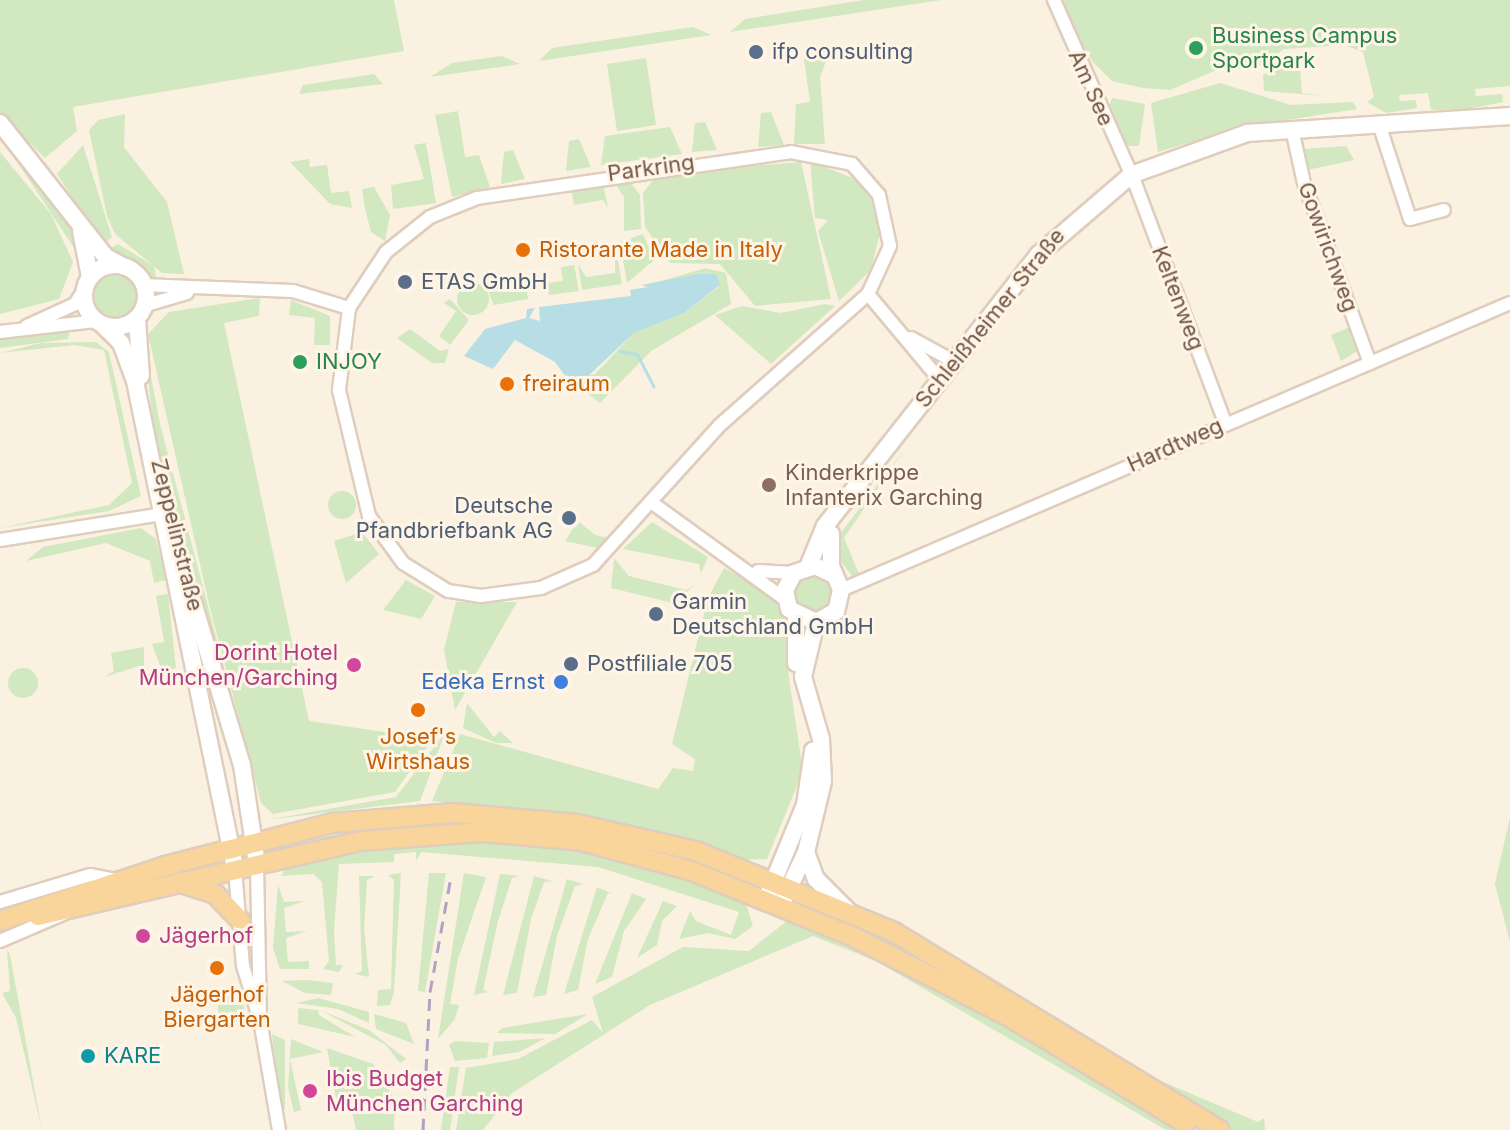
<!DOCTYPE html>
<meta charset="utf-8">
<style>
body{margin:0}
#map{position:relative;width:1510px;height:1130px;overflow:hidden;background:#fbf1e1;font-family:Inter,sans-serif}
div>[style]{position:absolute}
.green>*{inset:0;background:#d1e8c0}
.round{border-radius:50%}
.water>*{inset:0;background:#b7dee4}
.stream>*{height:3px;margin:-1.5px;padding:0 1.5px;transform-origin:1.5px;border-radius:1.5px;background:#b7dee4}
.roads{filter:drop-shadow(2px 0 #dfcdbd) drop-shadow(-2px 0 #dfcdbd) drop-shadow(0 2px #dfcdbd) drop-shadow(0 -2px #dfcdbd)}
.street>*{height:12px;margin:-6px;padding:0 6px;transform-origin:6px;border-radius:6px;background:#fff}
.secondary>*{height:16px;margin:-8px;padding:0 8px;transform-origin:8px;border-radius:8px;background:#fff}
.secondary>.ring{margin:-8px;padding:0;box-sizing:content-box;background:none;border:16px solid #fff;border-radius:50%}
.primary>*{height:18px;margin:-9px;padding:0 9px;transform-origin:9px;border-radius:9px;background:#f9d49b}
.rail>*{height:3px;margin-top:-1.5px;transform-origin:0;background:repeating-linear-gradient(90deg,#b3a1c4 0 12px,transparent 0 20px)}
.dots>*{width:22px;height:22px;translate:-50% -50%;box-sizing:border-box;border:4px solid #fff5e7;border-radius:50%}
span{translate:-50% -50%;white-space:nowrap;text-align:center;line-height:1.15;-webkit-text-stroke:6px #fff5e7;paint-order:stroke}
.leisure-label{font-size:22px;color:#27864d}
.left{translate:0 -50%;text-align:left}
.service-label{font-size:22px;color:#4e5e75}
.right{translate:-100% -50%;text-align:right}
.street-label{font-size:22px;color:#725649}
.food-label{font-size:22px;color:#c56008}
.education-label{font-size:22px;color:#785e54}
.hotel-label{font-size:22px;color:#b23c85}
.shop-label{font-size:22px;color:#366cbe}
.culture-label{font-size:22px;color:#0d838f}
</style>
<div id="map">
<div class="green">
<i style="clip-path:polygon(0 0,394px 0,404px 51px,73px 107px,77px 131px,45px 158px,0 114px)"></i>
<i style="clip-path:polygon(864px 0,941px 0,730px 32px,745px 19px)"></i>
<i style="clip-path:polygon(1064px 0,1510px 0,1510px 86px,1475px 89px,1476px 96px,1502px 94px,1503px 102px,1469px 109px,1431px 110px,1428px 93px,1399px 95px,1400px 101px,1416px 100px,1417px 108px,1386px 113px,1367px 102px,1374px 97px,1363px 52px,1344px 45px,1284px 49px,1254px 69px,1219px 69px,1170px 90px,1143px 88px,1112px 81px,1093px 62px,1076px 40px)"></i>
<i style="clip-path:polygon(693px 27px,711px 35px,539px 61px,552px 48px)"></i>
<i style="clip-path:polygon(502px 56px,520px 64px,430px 77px,452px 63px)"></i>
<i style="clip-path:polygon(828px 56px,820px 77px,825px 144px,794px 144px,796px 104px,810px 102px,804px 59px)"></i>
<i style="clip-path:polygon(646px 58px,656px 125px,617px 131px,607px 64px)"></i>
<i style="clip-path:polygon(1273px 69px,1300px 69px,1302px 93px,1326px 96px,1264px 91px,1263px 75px)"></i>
<i style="clip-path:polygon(374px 74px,383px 84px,299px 94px,303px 85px)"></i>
<i style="clip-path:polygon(1220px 83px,1291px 105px,1353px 102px,1357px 109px,1237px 128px,1158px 152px,1151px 103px)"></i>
<i style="clip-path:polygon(1112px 98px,1145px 104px,1139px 146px,1123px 146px,1108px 110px)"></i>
<i style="clip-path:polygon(458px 111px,465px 157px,479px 155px,490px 187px,452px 197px,435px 115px)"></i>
<i style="clip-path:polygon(771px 112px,784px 145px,758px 147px,761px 113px)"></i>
<i style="clip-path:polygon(125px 114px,124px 147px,167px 202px,184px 274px,162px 273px,115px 234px,107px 216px,89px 130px,98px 120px)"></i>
<i style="clip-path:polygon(705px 122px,717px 150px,692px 152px,695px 123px)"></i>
<i style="clip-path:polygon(670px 127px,682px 154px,601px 165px,605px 136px)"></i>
<i style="clip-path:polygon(0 136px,71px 226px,84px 255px,78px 254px)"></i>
<i style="clip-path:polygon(579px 139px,591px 167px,566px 171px,569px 141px)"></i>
<i style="clip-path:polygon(426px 143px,436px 203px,393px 209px,391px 185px,424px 179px,414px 145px)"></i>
<i style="clip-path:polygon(83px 145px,112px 237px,103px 245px,57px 174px)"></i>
<i style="clip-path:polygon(1346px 146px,1354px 160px,1307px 170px,1304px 149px)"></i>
<i style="clip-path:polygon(513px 150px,525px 179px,501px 184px,504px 152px)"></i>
<i style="clip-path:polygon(0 152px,51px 214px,73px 262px,59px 299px,0 314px)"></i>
<i style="clip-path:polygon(309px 159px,310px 167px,327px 165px,331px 193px,349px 191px,352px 208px,330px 204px,290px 162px)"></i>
<i style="clip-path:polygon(810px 161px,855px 179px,872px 200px,881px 228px,871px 270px,839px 301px,818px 231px,828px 220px,815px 218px)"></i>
<i style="clip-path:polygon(801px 162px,831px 299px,755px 306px,720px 264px,670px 263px,645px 227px,643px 193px,658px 174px)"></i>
<i style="clip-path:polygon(628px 179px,640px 195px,641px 229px,624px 231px,624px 197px,613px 181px)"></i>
<i style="clip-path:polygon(603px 183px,608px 208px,603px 200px,574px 205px,571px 188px)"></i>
<i style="clip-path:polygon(374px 187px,390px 215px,385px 241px,371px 232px,365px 209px,362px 189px)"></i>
<i style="clip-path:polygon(643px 234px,654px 260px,627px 283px,620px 242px)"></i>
<i style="clip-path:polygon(615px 243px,622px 284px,582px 290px,578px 264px,586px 277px,615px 273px)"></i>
<i style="clip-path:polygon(118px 244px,154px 266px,157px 281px,107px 250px)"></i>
<i style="clip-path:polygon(574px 265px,579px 291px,549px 295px,547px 283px,563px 281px,561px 267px)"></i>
<i style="clip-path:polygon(706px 268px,726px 273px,731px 304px,651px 351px,600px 403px,570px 379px,595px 374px,634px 333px,684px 313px,720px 286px,654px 283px)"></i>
<i class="round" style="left:93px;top:275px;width:44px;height:44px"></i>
<i style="clip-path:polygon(490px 278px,493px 292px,526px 287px,528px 299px,494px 305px,483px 279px)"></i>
<i class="round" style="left:457px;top:283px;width:32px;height:32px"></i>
<i style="clip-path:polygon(260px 298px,259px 316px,224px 323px,309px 721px,433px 739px,395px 792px,273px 814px,261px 803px,210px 608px,148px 334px,169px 312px)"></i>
<i style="clip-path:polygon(450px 299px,469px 320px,450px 345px,439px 336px,456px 311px,444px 303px)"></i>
<i style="clip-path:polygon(291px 300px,330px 316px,330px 345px,314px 345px,315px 318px,289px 315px)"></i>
<i style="clip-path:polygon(825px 304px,835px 306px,771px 364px,715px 315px,742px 306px,781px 313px)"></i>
<i style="clip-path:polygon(1350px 327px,1359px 350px,1341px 361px,1331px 335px)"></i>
<i style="clip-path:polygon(71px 328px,68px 339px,0 348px,0 339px)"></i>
<i style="clip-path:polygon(410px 329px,440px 351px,449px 349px,445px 363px,432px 363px,397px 338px)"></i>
<i style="clip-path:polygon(144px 340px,160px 424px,246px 750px,203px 624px,153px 426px)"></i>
<i style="clip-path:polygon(41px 343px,96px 342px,109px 352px,141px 496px,109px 511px,0 528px,109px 505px,132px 483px,104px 350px,74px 345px,0 353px)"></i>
<i style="clip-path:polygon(904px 450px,844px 538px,859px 574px,869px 571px,854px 579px,837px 556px,840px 534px)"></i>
<i class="round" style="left:328px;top:491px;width:28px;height:28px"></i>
<i style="clip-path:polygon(578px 521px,595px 535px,609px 538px,598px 548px,565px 541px)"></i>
<i style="clip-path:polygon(652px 522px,708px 557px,701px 573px,699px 564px,623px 549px)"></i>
<i style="clip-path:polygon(141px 528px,156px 539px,166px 580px,154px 583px,150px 561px,106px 543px,26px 561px,43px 547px)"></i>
<i style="clip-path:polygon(362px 532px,379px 554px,346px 583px,334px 541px)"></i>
<i style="clip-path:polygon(614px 558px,629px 576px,686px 590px,695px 585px,673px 603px,611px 588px)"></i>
<i style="clip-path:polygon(724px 568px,771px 592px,790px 633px,788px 671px,803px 771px,767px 859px,740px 860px,576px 819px,432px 801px,460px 734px,658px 789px,673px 768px,693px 771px,695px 759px,672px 744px,708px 598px)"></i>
<i class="round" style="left:794px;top:574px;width:40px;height:40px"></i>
<i style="clip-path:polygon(406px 580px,435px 596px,421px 619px,383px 610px)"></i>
<i style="clip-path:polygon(168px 594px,176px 668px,162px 671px,152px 644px,164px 642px,156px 596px)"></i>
<i style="clip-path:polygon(456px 602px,517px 602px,455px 710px,444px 650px)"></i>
<i style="clip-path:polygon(144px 647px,144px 673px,136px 667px,104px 677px,114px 671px,111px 653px)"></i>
<i class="round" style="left:8px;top:668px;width:30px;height:30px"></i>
<i style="clip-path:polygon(467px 703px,494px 737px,500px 731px,513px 743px,496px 743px,463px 728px)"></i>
<i style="clip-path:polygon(445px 733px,420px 801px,266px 820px,396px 797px)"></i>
<i style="clip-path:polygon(1510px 817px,1510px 942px,1495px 884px)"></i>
<i style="clip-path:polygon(411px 826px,275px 854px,267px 850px,338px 834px)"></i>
<i style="clip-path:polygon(485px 840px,591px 852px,686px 878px,745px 901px,753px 926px,735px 939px,708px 933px,679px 939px,690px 911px,696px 921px,731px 935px,739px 912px,598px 867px,421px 852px,416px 861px,416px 852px,394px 854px,394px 862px,339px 864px,334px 931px,336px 965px,343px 965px,339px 972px,323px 969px,329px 961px,322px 882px,313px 874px,281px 876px,285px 869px,374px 847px)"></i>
<i style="clip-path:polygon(401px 873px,394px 992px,390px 1005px,377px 1006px,378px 990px,391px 989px,394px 880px,388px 875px)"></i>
<i style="clip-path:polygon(429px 873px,446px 873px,425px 992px,418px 991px)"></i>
<i style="clip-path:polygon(464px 873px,486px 877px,458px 959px,450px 1004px,459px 1005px,455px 1019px,438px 1039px)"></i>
<i style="clip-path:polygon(500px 874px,519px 876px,512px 878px,498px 921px,483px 990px,488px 992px,474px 995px)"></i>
<i style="clip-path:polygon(359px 876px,375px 876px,367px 880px,364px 928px,369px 977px,355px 974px,362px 971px)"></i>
<i style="clip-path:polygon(534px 876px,552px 881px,544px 882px,531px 919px,517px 993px,503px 995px)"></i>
<i style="clip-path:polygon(567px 879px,583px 884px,575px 886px,557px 936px,546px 995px,533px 997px)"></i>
<i style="clip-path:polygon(278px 885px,284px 902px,305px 901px,284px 908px,286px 932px,307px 931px,286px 938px,288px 962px,309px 961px,309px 969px,280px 969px,273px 948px)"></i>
<i style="clip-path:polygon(597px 887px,613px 894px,608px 893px,588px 939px,578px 990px,564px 994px)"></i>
<i style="clip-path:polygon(632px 893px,646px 899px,624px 931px,612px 977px,595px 984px)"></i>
<i style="clip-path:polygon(663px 901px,677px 906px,662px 921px,657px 945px,637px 958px)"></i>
<i style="clip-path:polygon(788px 920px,949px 993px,1178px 1130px,1166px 1130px,876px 961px,813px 936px,650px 1005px,512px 1093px,483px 1130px,456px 1130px,466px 1068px,518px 1059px,592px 1020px,603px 1033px,592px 997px,683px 947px,749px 951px)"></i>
<i style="clip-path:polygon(7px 949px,10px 955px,42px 1130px,16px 1018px,2px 993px,10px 991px)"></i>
<i style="clip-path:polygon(282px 981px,306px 980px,333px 983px,331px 995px,305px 993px)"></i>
<i class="round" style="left:218px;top:996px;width:26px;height:26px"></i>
<i style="clip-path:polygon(318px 998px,369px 1012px,369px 1023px,338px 1009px,296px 1003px)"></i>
<i style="clip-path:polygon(318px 1010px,319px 1015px,355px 1037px,298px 1024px,298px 1008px)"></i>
<i style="clip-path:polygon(322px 1011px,369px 1030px,406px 1059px,400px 1063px,386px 1045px)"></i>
<i style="clip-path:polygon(374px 1014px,406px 1023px,414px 1044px,376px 1029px)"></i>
<i style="clip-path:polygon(588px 1014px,555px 1034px,497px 1033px,502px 1028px)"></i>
<i style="clip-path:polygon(272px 1034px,285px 1040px,285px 1110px,280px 1107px)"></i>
<i style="clip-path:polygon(546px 1038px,519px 1052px,492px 1056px,494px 1042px)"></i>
<i style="clip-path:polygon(291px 1039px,323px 1052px,290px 1059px,301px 1110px,294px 1112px,288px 1087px)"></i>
<i style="clip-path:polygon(455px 1041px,489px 1043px,487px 1058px,455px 1061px,449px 1045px)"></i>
<i style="clip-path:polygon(327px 1048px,373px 1064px,394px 1098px,337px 1103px)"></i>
<i style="clip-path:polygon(1123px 1065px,1258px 1122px,1264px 1118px,1265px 1130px,1231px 1130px)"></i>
<i style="clip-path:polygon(450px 1067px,459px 1067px,450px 1130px,441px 1130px)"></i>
<i style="clip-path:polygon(395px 1100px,394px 1130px,356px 1130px,352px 1112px)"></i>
</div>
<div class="water">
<i style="clip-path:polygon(699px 274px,716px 274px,720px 285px,684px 313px,634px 333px,587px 377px,566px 377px,555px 362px,515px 340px,493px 369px,464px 356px,485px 329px,526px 318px,527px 309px,535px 308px,529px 318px,540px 321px,539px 307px,631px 296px,630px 290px,648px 287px,641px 285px)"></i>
</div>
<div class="stream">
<i style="left:620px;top:351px;width:17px;rotate:10deg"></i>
<i style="left:637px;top:354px;width:36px;rotate:63deg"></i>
</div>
<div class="roads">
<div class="street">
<i style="left:1054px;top:0;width:200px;rotate:66.1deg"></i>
<i style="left:1135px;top:183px;width:255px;rotate:69.4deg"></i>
<i style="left:1379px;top:124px;width:100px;rotate:71.9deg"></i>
<i style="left:1410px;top:219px;width:35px;rotate:-15deg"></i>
<i style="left:1292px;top:129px;width:55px;rotate:77.5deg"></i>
<i style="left:1304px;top:183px;width:192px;rotate:69.9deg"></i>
<i style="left:791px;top:152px;width:62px;rotate:11.1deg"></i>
<i style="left:852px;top:164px;width:41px;rotate:48.9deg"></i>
<i style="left:879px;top:195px;width:52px;rotate:77.8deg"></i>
<i style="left:890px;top:246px;width:53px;rotate:114.6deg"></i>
<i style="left:868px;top:294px;width:198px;rotate:138.5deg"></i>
<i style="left:720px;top:425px;width:189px;rotate:132.2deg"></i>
<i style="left:593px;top:565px;width:57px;rotate:156.1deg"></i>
<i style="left:541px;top:588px;width:61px;rotate:172.4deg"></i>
<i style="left:481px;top:596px;width:33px;rotate:-171deg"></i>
<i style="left:448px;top:591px;width:53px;rotate:-148.1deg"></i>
<i style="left:403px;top:563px;width:58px;rotate:-125.9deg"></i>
<i style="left:369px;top:516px;width:130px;rotate:-103.4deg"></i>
<i style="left:339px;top:390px;width:83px;rotate:-83deg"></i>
<i style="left:349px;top:308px;width:67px;rotate:-56.5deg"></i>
<i style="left:386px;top:252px;width:56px;rotate:-38.5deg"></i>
<i style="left:430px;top:217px;width:51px;rotate:-22deg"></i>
<i style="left:477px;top:198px;width:317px;rotate:-8.3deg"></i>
<i style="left:142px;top:285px;width:151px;rotate:2.3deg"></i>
<i style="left:293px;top:291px;width:59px;rotate:16.9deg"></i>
<i style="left:868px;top:294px;width:111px;rotate:50.1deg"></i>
<i style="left:143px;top:306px;width:46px;rotate:-16.5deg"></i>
<i style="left:27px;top:326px;width:53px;rotate:-24.6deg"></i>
<i style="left:75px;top:304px;width:20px;rotate:-57deg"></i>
<i style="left:0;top:332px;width:98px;rotate:-6.5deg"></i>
<i style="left:911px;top:338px;width:48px;rotate:28.7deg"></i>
<i style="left:651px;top:502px;width:167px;rotate:36deg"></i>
<i style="left:0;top:540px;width:164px;rotate:-9.1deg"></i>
<i style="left:758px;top:571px;width:36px;rotate:3deg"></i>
<i style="left:841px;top:590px;width:728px;rotate:-23.22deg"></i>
<i style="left:257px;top:864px;width:156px;rotate:88.9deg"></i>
<i style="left:260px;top:1020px;width:112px;rotate:80.2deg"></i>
<i style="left:235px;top:869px;width:97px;rotate:85.3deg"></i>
<i style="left:243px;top:966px;width:57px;rotate:72.5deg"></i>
<i style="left:0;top:902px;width:94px;rotate:-16.7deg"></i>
<i style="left:90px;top:875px;width:26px;rotate:11deg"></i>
<i style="left:0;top:941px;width:78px;rotate:-23.3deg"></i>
</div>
<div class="secondary">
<i style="left:0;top:123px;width:171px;rotate:51.7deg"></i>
<i style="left:106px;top:257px;width:17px;rotate:28deg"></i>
<i style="left:81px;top:231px;width:47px;rotate:78.9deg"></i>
<i class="ring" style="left:84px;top:265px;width:46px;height:46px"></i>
<i style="left:137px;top:319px;width:57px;rotate:86deg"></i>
<i style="left:103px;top:325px;width:25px;rotate:45deg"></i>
<i style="left:121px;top:343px;width:40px;rotate:69.8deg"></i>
<i style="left:135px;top:381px;width:498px;rotate:78.4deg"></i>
<i style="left:831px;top:534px;width:32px;rotate:90deg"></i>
<i style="left:831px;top:566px;width:26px;rotate:67deg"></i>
<i style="left:841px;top:590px;width:22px;rotate:103deg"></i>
<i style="left:836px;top:611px;width:23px;rotate:151deg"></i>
<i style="left:816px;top:622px;width:30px;rotate:-154deg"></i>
<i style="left:789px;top:609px;width:19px;rotate:-102deg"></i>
<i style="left:785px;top:590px;width:19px;rotate:-62deg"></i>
<i style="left:794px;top:573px;width:22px;rotate:-18deg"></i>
<i style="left:815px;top:566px;width:21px;rotate:25deg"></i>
<i style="left:808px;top:567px;width:44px;rotate:-67.5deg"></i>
<i style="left:825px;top:526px;width:345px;rotate:-51.8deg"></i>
<i style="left:1038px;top:255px;width:123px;rotate:-40.7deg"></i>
<i style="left:1131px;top:175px;width:123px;rotate:-19.9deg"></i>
<i style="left:1247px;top:133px;width:264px;rotate:-3.7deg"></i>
<i style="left:193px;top:602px;width:170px;rotate:73.3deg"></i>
<i style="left:242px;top:765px;width:100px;rotate:81.4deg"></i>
<i style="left:796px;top:663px;width:47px;rotate:-90deg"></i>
<i style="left:806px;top:852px;width:29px;rotate:70deg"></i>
<i style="left:816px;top:879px;width:47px;rotate:45deg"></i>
<i style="left:769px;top:892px;width:94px;rotate:-67.5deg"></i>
<i style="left:805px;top:805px;width:55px;rotate:-81.6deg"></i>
<i style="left:780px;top:907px;width:61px;rotate:-64.7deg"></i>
<i style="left:806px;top:852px;width:73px;rotate:-76.5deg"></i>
<i style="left:823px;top:781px;width:42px;rotate:-92.7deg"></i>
<i style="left:821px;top:739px;width:65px;rotate:-106.2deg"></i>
<i style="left:803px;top:677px;width:57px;rotate:-76.7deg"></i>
</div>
<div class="primary">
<i style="left:178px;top:882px;width:39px;rotate:18deg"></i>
<i style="left:215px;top:894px;width:36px;rotate:46deg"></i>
<i style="left:38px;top:916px;width:332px;rotate:-13.1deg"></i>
<i style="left:361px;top:841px;width:121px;rotate:-4.3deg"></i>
<i style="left:482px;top:832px;width:100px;rotate:5.1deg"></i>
<i style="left:582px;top:841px;width:114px;rotate:15.3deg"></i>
<i style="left:692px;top:871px;width:175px;rotate:22.2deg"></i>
<i style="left:854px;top:937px;width:173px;rotate:27.2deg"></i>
<i style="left:1008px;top:1016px;width:207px;rotate:31.2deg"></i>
<i style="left:0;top:921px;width:174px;rotate:-18.4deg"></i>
<i style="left:165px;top:866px;width:173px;rotate:-14.4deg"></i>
<i style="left:333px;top:823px;width:120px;rotate:-4.8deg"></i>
<i style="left:453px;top:813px;width:125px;rotate:5deg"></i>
<i style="left:578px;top:824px;width:121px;rotate:12.9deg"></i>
<i style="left:696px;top:851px;width:214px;rotate:22.2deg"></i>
<i style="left:894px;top:932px;width:381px;rotate:31.3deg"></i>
</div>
</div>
<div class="rail">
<i style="left:423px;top:1130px;width:138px;rotate:-87.1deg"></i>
<i style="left:430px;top:992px;width:118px;rotate:-79.7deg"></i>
</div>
<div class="dots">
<i style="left:1196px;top:48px;background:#2e9e5b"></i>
<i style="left:756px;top:52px;background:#5c6f8a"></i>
<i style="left:523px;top:250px;background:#e8710a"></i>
<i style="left:405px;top:282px;background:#5c6f8a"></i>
<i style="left:300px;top:362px;background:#2e9e5b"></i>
<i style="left:507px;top:384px;background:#e8710a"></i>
<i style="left:769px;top:485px;background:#8d6e63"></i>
<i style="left:569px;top:518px;background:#5c6f8a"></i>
<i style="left:656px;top:614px;background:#5c6f8a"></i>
<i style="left:571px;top:664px;background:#5c6f8a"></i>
<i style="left:354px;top:665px;background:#d1479c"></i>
<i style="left:561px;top:682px;background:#3f7fe0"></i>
<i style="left:418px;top:710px;background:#e8710a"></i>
<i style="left:143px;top:936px;background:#d1479c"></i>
<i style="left:217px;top:968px;background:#e8710a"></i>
<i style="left:88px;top:1056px;background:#0f9aa8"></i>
<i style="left:310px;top:1091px;background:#d1479c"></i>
</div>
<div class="leisure-label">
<span class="left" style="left:1212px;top:48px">Business Campus<br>Sportpark</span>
<span class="left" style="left:316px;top:362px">INJOY</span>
</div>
<div class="service-label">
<span class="left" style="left:772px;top:52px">ifp consulting</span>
<span class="left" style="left:421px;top:282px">ETAS GmbH</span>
<span class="right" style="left:553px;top:518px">Deutsche<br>Pfandbriefbank AG</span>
<span class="left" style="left:672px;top:614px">Garmin<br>Deutschland GmbH</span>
<span class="left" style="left:587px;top:664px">Postfiliale 705</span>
</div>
<div class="street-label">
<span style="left:1091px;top:88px;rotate:66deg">Am See</span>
<span style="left:651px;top:168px;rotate:-8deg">Parkring</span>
<span style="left:1328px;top:247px;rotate:70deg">Gowirichweg</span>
<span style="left:1178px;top:298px;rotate:69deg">Keltenweg</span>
<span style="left:990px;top:318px;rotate:-51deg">Schleißheimer Straße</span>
<span style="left:1175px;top:445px;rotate:-24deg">Hardtweg</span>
<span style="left:177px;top:535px;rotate:76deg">Zeppelinstraße</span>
</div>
<div class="food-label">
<span class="left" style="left:539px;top:250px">Ristorante Made in Italy</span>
<span class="left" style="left:523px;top:384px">freiraum</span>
<span style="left:418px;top:749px">Josef's<br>Wirtshaus</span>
<span style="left:217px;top:1007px">Jägerhof<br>Biergarten</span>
</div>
<div class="education-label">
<span class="left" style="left:785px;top:485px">Kinderkrippe<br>Infanterix Garching</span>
</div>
<div class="hotel-label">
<span class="right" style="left:338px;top:665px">Dorint Hotel<br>München/Garching</span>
<span class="left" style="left:159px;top:936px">Jägerhof</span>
<span class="left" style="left:326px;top:1091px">Ibis Budget<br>München Garching</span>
</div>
<div class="shop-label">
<span class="right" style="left:545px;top:682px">Edeka Ernst</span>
</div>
<div class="culture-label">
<span class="left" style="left:104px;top:1056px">KARE</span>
</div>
</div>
